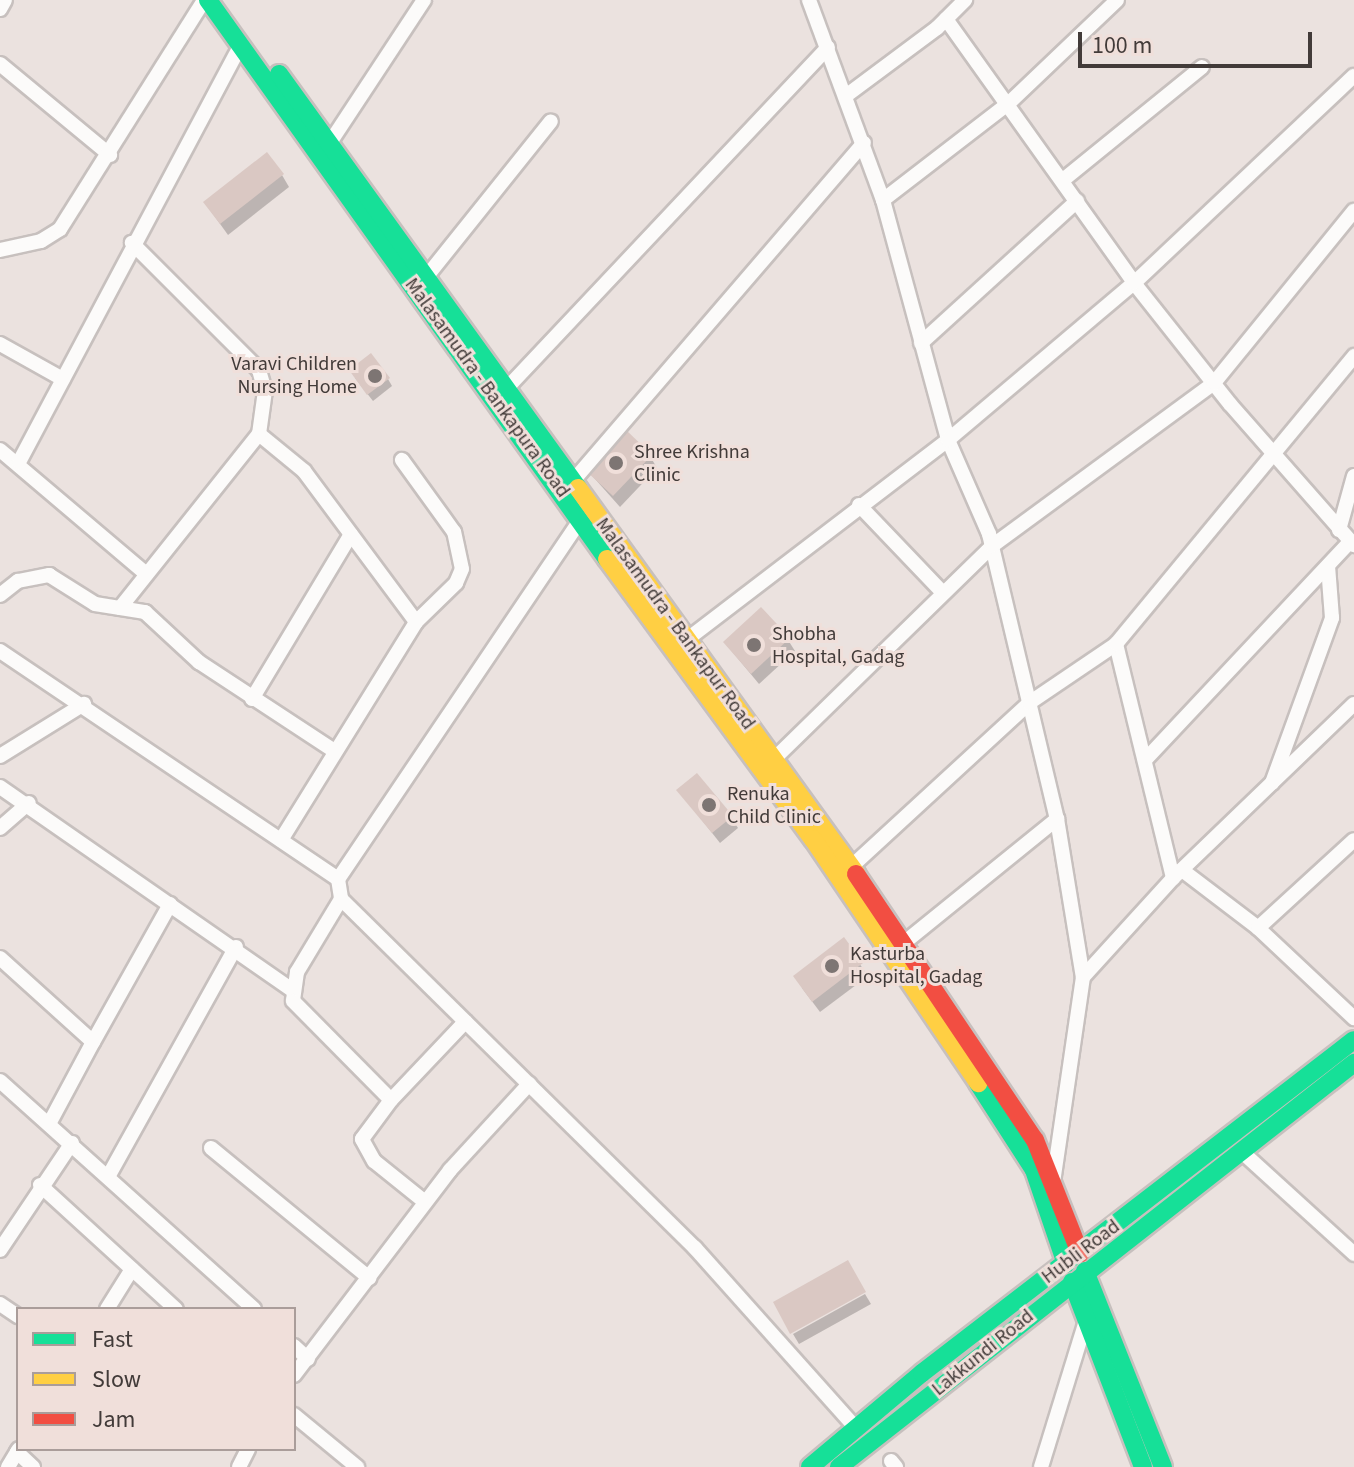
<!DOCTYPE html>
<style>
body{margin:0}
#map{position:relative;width:1354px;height:1467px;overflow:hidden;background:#ebe2df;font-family:"Source Sans 3",sans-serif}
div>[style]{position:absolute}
.shadow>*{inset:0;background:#0003}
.building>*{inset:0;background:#dac8c3}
.roads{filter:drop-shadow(2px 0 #c7c0be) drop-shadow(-2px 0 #c7c0be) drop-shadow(0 2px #c7c0be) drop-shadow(0 -2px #c7c0be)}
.street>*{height:14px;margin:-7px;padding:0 7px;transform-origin:7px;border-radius:7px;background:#fcfbfa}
.fast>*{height:18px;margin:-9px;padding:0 9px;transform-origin:9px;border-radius:9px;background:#16e098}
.slow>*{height:18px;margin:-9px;padding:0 9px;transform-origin:9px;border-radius:9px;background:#ffcf43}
.jam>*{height:18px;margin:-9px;padding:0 9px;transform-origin:9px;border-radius:9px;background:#f24e42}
.dots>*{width:22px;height:22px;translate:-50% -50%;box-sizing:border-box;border:4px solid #f0dfda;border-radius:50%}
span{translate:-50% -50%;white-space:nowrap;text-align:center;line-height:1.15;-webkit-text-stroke:6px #f0dfda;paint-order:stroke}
.poi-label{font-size:20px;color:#423b39}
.right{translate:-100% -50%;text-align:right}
.left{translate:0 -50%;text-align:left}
.street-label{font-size:20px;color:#423b39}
.legend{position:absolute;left:16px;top:1307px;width:280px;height:144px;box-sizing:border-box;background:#f0dfda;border:2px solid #aa9d9a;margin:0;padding:10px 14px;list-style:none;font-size:24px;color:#423b39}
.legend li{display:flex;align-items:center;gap:16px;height:40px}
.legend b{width:40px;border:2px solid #aa9d9a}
.scale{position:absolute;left:1078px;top:32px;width:234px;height:36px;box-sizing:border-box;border:4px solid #423b39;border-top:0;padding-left:10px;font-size:24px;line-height:28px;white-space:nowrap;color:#423b39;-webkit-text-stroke:6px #f0dfda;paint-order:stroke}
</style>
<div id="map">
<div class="shadow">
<i style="clip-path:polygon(282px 175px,289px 187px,228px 235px,205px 203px)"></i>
<i style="clip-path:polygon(355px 378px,388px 379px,392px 386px,373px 401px)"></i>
<i style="clip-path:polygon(650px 456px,657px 468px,620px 507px,587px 470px)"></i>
<i style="clip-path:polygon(788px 640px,795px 651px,759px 684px,725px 643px)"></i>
<i style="clip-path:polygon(679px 791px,731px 817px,738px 828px,720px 843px)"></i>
<i style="clip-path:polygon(843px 940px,868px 976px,820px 1012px,802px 988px)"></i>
<i style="clip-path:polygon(865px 1294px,871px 1304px,799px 1344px,793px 1334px)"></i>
</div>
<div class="building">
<i style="clip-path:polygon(267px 152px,284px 174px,220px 224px,203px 202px)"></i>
<i style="clip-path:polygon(371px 353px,390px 378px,367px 395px,349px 370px)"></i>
<i style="clip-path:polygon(624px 428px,652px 455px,613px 496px,585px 470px)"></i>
<i style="clip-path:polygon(761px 607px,790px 638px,751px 674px,723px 642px)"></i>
<i style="clip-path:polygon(697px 773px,733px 816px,712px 833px,676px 790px)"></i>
<i style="clip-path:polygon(844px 937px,863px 963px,812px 1002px,793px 976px)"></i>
<i style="clip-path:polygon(848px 1260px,866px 1292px,790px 1334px,773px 1302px)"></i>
</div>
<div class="roads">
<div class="street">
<i style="left:809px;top:0;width:213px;rotate:69.7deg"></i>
<i style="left:883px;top:200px;width:249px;rotate:74.8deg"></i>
<i style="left:948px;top:440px;width:103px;rotate:66.4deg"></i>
<i style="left:989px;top:534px;width:293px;rotate:76.6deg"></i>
<i style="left:1057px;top:819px;width:160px;rotate:80.7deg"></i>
<i style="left:1083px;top:977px;width:202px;rotate:98.3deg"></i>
<i style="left:0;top:9px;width:10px;rotate:-61deg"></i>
<i style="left:946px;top:19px;width:324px;rotate:54.5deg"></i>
<i style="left:1134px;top:283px;width:154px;rotate:51.6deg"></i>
<i style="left:1230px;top:404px;width:188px;rotate:48.7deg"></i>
<i style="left:0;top:64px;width:143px;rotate:39.6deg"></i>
<i style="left:847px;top:95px;width:112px;rotate:-36.7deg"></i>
<i style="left:937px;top:28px;width:40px;rotate:-45deg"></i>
<i style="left:331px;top:141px;width:169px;rotate:-56.6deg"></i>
<i style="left:1063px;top:180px;width:179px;rotate:-39.1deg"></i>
<i style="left:883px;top:200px;width:159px;rotate:-37.6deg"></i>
<i style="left:1009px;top:103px;width:149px;rotate:-43.6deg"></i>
<i style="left:0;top:250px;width:42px;rotate:-12.4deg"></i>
<i style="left:41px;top:241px;width:22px;rotate:-32deg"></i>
<i style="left:60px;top:229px;width:271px;rotate:-57.8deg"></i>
<i style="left:427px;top:276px;width:198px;rotate:-51.3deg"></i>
<i style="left:921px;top:343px;width:211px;rotate:-42.3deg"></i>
<i style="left:0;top:344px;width:72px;rotate:29.1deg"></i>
<i style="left:507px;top:388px;width:468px;rotate:-46.7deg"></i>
<i style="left:259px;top:434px;width:58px;rotate:39.4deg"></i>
<i style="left:304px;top:471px;width:188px;rotate:53.4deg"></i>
<i style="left:0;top:450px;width:192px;rotate:40.3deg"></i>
<i style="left:19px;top:462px;width:473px;rotate:-62deg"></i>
<i style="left:573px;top:481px;width:446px;rotate:-49.3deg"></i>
<i style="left:859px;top:505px;width:120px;rotate:46.3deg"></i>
<i style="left:581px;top:519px;width:434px;rotate:124deg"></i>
<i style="left:338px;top:879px;width:20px;rotate:81deg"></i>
<i style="left:341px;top:899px;width:497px;rotate:44.6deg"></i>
<i style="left:695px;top:1248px;width:240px;rotate:48.2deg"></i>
<i style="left:1339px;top:530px;width:56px;rotate:-74.5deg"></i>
<i style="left:0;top:595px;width:23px;rotate:-38deg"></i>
<i style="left:18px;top:581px;width:32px;rotate:-11deg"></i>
<i style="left:49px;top:575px;width:54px;rotate:32.2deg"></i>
<i style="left:95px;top:604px;width:51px;rotate:9.1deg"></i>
<i style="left:145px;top:612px;width:74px;rotate:42.8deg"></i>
<i style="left:199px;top:662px;width:160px;rotate:33.3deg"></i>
<i style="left:120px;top:608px;width:223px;rotate:-51.4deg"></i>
<i style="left:259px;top:434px;width:43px;rotate:-82.1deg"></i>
<i style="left:265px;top:391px;width:22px;rotate:-106deg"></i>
<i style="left:259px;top:370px;width:180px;rotate:-135deg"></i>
<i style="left:685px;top:641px;width:331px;rotate:-37.4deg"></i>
<i style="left:948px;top:440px;width:243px;rotate:-40.2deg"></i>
<i style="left:1134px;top:283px;width:302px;rotate:-43.3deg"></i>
<i style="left:1116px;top:644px;width:241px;rotate:76.3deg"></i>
<i style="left:0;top:651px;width:408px;rotate:34deg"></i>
<i style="left:252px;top:699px;width:192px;rotate:-59deg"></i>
<i style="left:0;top:756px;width:99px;rotate:-31.8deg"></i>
<i style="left:1146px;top:759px;width:298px;rotate:-46.8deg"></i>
<i style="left:773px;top:760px;width:306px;rotate:-44.3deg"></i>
<i style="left:992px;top:546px;width:275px;rotate:-36.3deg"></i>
<i style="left:1214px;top:383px;width:222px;rotate:-50.9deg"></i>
<i style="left:1272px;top:783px;width:176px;rotate:-70deg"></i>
<i style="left:1332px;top:618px;width:52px;rotate:-94.4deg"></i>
<i style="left:0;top:787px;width:354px;rotate:34.8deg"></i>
<i style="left:0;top:828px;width:38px;rotate:-41deg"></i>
<i style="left:281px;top:840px;width:256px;rotate:-58.2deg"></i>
<i style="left:416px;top:622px;width:56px;rotate:-44.3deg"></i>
<i style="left:456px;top:583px;width:15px;rotate:-67deg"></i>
<i style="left:462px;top:569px;width:38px;rotate:-102deg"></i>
<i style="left:454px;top:532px;width:89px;rotate:-125.8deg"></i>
<i style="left:852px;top:866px;width:241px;rotate:-42.6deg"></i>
<i style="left:1029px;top:703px;width:105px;rotate:-34.1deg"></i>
<i style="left:1116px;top:644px;width:374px;rotate:-50.4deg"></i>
<i style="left:1182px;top:870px;width:96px;rotate:37.3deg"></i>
<i style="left:1258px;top:928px;width:132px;rotate:43.2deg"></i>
<i style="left:341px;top:899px;width:85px;rotate:121.1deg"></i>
<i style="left:297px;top:972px;width:29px;rotate:98deg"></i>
<i style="left:293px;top:1001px;width:139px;rotate:45.3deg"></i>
<i style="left:1258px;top:928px;width:130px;rotate:-42.5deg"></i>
<i style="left:905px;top:942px;width:196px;rotate:-39deg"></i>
<i style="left:0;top:958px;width:125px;rotate:42.1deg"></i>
<i style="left:93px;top:1042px;width:158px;rotate:-60.8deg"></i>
<i style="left:1083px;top:977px;width:134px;rotate:-47.7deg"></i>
<i style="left:1173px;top:878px;width:251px;rotate:-43.9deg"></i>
<i style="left:0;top:1081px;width:341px;rotate:41.9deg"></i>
<i style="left:49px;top:1124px;width:93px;rotate:-61.8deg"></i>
<i style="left:211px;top:1148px;width:205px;rotate:39.4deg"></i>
<i style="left:1241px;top:1151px;width:153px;rotate:42.3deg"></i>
<i style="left:109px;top:1175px;width:261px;rotate:-60.9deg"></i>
<i style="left:40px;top:1185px;width:184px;rotate:42.4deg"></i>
<i style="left:425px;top:1202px;width:65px;rotate:-141.2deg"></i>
<i style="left:374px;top:1161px;width:25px;rotate:-119deg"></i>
<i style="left:362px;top:1139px;width:49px;rotate:-53.4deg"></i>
<i style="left:391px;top:1100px;width:108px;rotate:-46.5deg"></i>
<i style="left:0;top:1250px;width:129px;rotate:-56.1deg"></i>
<i style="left:0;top:1304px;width:22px;rotate:34deg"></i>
<i style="left:107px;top:1309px;width:47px;rotate:-58deg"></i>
<i style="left:294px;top:1346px;width:19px;rotate:43deg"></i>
<i style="left:294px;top:1375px;width:258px;rotate:-52.7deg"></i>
<i style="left:450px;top:1170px;width:117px;rotate:-47.4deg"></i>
<i style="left:294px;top:1415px;width:82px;rotate:39.5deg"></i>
<i style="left:17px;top:1452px;width:22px;rotate:43deg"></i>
<i style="left:891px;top:1461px;width:8px;rotate:50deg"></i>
<i style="left:8px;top:1467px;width:21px;rotate:-59deg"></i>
<i style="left:239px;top:1467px;width:20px;rotate:-63deg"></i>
<i style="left:1041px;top:1467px;width:150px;rotate:-72.9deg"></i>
</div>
<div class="fast">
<i style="left:208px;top:0;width:687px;rotate:54.48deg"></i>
<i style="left:279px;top:74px;width:511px;rotate:54.16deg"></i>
<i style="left:978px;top:1083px;width:103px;rotate:57.2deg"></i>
<i style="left:1034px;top:1170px;width:99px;rotate:71.2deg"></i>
<i style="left:1085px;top:1271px;width:211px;rotate:68.3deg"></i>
<i style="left:1072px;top:1282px;width:198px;rotate:69deg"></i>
<i style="left:810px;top:1467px;width:146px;rotate:-40deg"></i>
<i style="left:922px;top:1373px;width:545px;rotate:-37.63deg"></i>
<i style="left:839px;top:1467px;width:655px;rotate:-38.11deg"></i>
</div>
<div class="slow">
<i style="left:578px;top:488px;width:476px;rotate:54.2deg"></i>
<i style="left:607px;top:559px;width:348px;rotate:53.7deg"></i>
<i style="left:813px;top:839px;width:295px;rotate:55.9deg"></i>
</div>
<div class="jam">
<i style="left:856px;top:874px;width:321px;rotate:56.1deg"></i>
<i style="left:1035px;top:1140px;width:122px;rotate:68.3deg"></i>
</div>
</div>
<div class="dots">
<i style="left:375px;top:376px;background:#7d7573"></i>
<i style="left:616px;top:463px;background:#7d7573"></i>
<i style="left:754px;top:645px;background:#7d7573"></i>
<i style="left:709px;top:805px;background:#7d7573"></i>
<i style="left:832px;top:966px;background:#7d7573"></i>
</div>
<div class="poi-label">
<span class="right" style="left:357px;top:376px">Varavi Children<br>Nursing Home</span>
<span class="left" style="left:634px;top:464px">Shree Krishna<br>Clinic</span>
<span class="left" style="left:772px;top:646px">Shobha<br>Hospital, Gadag</span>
<span class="left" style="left:727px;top:806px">Renuka<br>Child Clinic</span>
<span class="left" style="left:850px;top:966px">Kasturba<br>Hospital, Gadag</span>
</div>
<div class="street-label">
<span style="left:487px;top:388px;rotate:54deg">Malasamudra - Bankapura Road</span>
<span style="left:675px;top:624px;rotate:54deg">Malasamudra - Bankapur Road</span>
<span style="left:1081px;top:1252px;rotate:-37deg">Hubli Road</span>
<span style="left:983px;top:1353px;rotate:-39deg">Lakkundi Road</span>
</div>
<ul class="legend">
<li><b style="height:10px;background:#16e098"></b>Fast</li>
<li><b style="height:10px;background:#ffcf43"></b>Slow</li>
<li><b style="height:10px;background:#f24e42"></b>Jam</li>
</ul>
<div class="scale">100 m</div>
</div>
